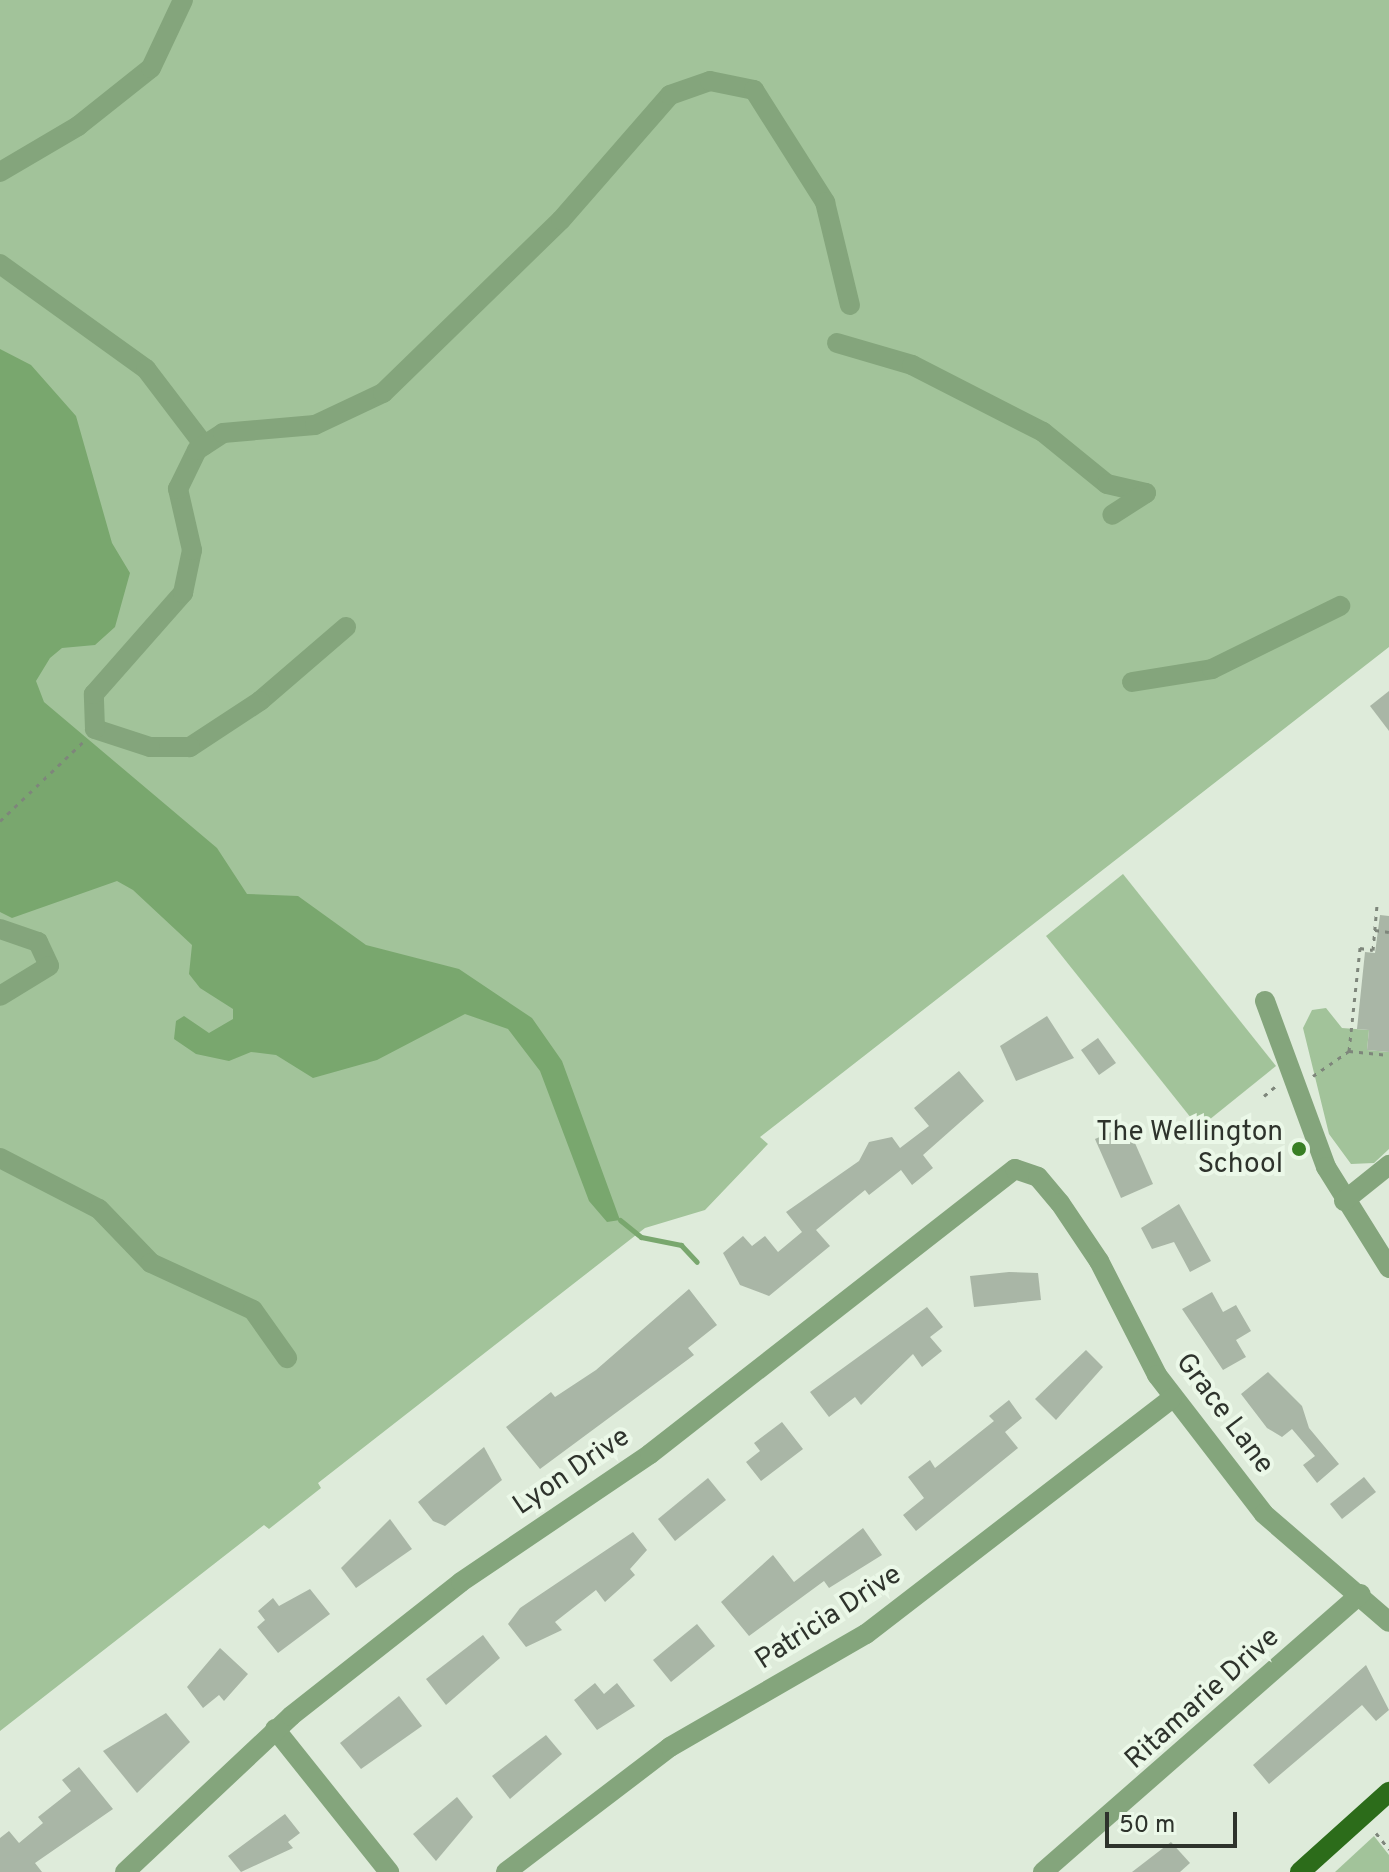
<!DOCTYPE html>
<style>
body{margin:0}
#map{position:relative;width:1389px;height:1872px;overflow:hidden;background:#deebda;font-family:Overpass,sans-serif}
div>[style]{position:absolute}
.green>*{inset:0;background:#a2c39a}
.water>*{inset:0;background:#79a76e}
.stream>*{height:5px;margin:-2.5px;padding:0 2.5px;transform-origin:2.5px;border-radius:2.5px;background:#79a76e}
.building>*{inset:0;background:#a9b6a6}
.path>*{height:3px;margin-top:-1.5px;transform-origin:0;background:repeating-linear-gradient(90deg,#7e867b 0 4px,transparent 0 10px)}
.minor>*{height:20px;margin:-10px;padding:0 10px;transform-origin:10px;border-radius:10px;background:#84a57c}
.major>*{height:20px;margin:-10px;padding:0 10px;transform-origin:10px;border-radius:10px;background:#2c6c1a}
.dots>*{width:22px;height:22px;translate:-50% -50%;box-sizing:border-box;border:4px solid #ebf8e8;border-radius:50%}
span{translate:-50% -50%;white-space:nowrap;text-align:center;line-height:1.15;-webkit-text-stroke:8px #ebf8e8;paint-order:stroke}
.poi-label{font-size:28px;color:#2e332c}
.right{translate:-100% -50%;text-align:right}
.street-label{font-size:28px;color:#2e332c}
.scale{position:absolute;left:1105px;top:1812px;width:132px;height:36px;box-sizing:border-box;border:4px solid #2e332c;border-top:0;padding-left:10px;font-size:24px;line-height:28px;white-space:nowrap;color:#2e332c;-webkit-text-stroke:6px #ebf8e8;paint-order:stroke}
</style>
<div id="map">
<div class="green">
<i style="clip-path:polygon(0 0,1389px 0,1389px 647px,760px 1137px,768px 1144px,705px 1210px,645px 1228px,318px 1483px,321px 1488px,269px 1529px,264px 1525px,0 1731px)"></i>
<i style="clip-path:polygon(1123px 874px,1276px 1066px,1199px 1128px,1046px 936px)"></i>
<i style="clip-path:polygon(1326px 1008px,1342px 1028px,1369px 1030px,1367px 1050px,1389px 1052px,1389px 1149px,1374px 1163px,1351px 1164px,1329px 1134px,1303px 1028px,1312px 1010px)"></i>
<i style="clip-path:polygon(1374px 1836px,1389px 1855px,1389px 1872px,1335px 1872px)"></i>
</div>
<div class="water">
<i style="clip-path:polygon(0 349px,31px 365px,76px 416px,112px 543px,130px 573px,115px 627px,95px 645px,62px 648px,50px 658px,36px 681px,44px 702px,217px 848px,247px 894px,298px 896px,366px 945px,459px 969px,532px 1018px,562px 1061px,620px 1220px,607px 1222px,589px 1201px,540px 1071px,508px 1029px,465px 1014px,377px 1060px,313px 1078px,276px 1055px,251px 1052px,229px 1061px,196px 1054px,174px 1039px,176px 1021px,184px 1016px,209px 1033px,233px 1019px,233px 1009px,200px 988px,189px 974px,192px 945px,133px 890px,117px 881px,12px 918px,0 912px)"></i>
</div>
<div class="stream">
<i style="left:620px;top:1220px;width:27px;rotate:39deg"></i>
<i style="left:641px;top:1237px;width:41px;rotate:11.3deg"></i>
<i style="left:681px;top:1245px;width:23px;rotate:47deg"></i>
</div>
<div class="building">
<i style="clip-path:polygon(1389px 691px,1389px 731px,1370px 706px)"></i>
<i style="clip-path:polygon(1380px 915px,1389px 916px,1389px 1052px,1367px 1050px,1369px 1030px,1357px 1029px,1365px 952px,1375px 953px)"></i>
<i style="clip-path:polygon(1047px 1016px,1074px 1058px,1016px 1081px,1000px 1046px)"></i>
<i style="clip-path:polygon(1098px 1038px,1116px 1063px,1099px 1075px,1081px 1050px)"></i>
<i style="clip-path:polygon(959px 1071px,984px 1101px,923px 1155px,933px 1168px,912px 1185px,901px 1170px,869px 1195px,865px 1190px,816px 1230px,830px 1246px,769px 1296px,740px 1285px,723px 1253px,743px 1236px,752px 1246px,765px 1236px,778px 1252px,802px 1232px,786px 1212px,859px 1161px,869px 1142px,892px 1137px,900px 1148px,929px 1126px,914px 1108px)"></i>
<i style="clip-path:polygon(1127px 1125px,1153px 1184px,1121px 1198px,1095px 1139px)"></i>
<i style="clip-path:polygon(1179px 1204px,1211px 1261px,1190px 1272px,1174px 1242px,1152px 1249px,1141px 1228px)"></i>
<i style="clip-path:polygon(1009px 1272px,1038px 1273px,1041px 1300px,974px 1307px,970px 1276px)"></i>
<i style="clip-path:polygon(689px 1289px,717px 1325px,688px 1348px,694px 1355px,540px 1469px,506px 1427px,551px 1392px,555px 1397px,596px 1370px)"></i>
<i style="clip-path:polygon(1212px 1292px,1223px 1312px,1236px 1305px,1251px 1331px,1236px 1340px,1246px 1357px,1223px 1370px,1182px 1309px)"></i>
<i style="clip-path:polygon(927px 1307px,943px 1327px,930px 1337px,942px 1351px,922px 1367px,913px 1354px,861px 1405px,855px 1397px,829px 1417px,810px 1392px)"></i>
<i style="clip-path:polygon(1086px 1350px,1103px 1367px,1056px 1420px,1035px 1399px)"></i>
<i style="clip-path:polygon(1268px 1372px,1302px 1406px,1309px 1428px,1339px 1464px,1317px 1483px,1303px 1465px,1315px 1456px,1292px 1429px,1282px 1437px,1267px 1428px,1241px 1394px)"></i>
<i style="clip-path:polygon(1009px 1400px,1022px 1418px,1005px 1432px,1018px 1448px,916px 1531px,903px 1515px,924px 1498px,908px 1477px,930px 1460px,935px 1468px,994px 1421px,989px 1416px)"></i>
<i style="clip-path:polygon(782px 1422px,803px 1449px,761px 1481px,746px 1462px,760px 1451px,754px 1443px)"></i>
<i style="clip-path:polygon(484px 1447px,502px 1480px,445px 1526px,433px 1521px,418px 1502px)"></i>
<i style="clip-path:polygon(1364px 1477px,1376px 1492px,1342px 1519px,1330px 1504px)"></i>
<i style="clip-path:polygon(708px 1478px,726px 1500px,675px 1541px,658px 1519px)"></i>
<i style="clip-path:polygon(390px 1519px,412px 1549px,356px 1588px,341px 1568px)"></i>
<i style="clip-path:polygon(863px 1528px,882px 1555px,829px 1588px,824px 1581px,749px 1636px,721px 1602px,773px 1555px,794px 1582px)"></i>
<i style="clip-path:polygon(633px 1532px,647px 1550px,630px 1569px,635px 1575px,605px 1602px,596px 1590px,555px 1622px,562px 1630px,526px 1647px,508px 1624px,520px 1608px)"></i>
<i style="clip-path:polygon(310px 1589px,330px 1614px,278px 1653px,257px 1627px,265px 1620px,258px 1611px,273px 1598px,279px 1606px)"></i>
<i style="clip-path:polygon(697px 1624px,715px 1646px,671px 1682px,653px 1660px)"></i>
<i style="clip-path:polygon(483px 1635px,500px 1658px,446px 1705px,426px 1679px)"></i>
<i style="clip-path:polygon(220px 1648px,248px 1674px,224px 1701px,219px 1695px,203px 1708px,187px 1687px)"></i>
<i style="clip-path:polygon(1366px 1665px,1389px 1710px,1376px 1721px,1362px 1705px,1269px 1784px,1253px 1765px)"></i>
<i style="clip-path:polygon(595px 1683px,604px 1694px,617px 1683px,635px 1706px,597px 1730px,574px 1700px)"></i>
<i style="clip-path:polygon(399px 1696px,422px 1726px,361px 1769px,340px 1743px)"></i>
<i style="clip-path:polygon(166px 1713px,190px 1742px,137px 1793px,103px 1751px)"></i>
<i style="clip-path:polygon(546px 1735px,562px 1754px,510px 1799px,492px 1776px)"></i>
<i style="clip-path:polygon(79px 1767px,113px 1809px,35px 1863px,42px 1872px,0 1872px,0 1838px,9px 1831px,19px 1843px,43px 1823px,38px 1817px,71px 1791px,62px 1780px)"></i>
<i style="clip-path:polygon(457px 1797px,473px 1817px,436px 1861px,413px 1834px)"></i>
<i style="clip-path:polygon(285px 1814px,300px 1833px,288px 1842px,293px 1848px,241px 1872px,228px 1856px)"></i>
<i style="clip-path:polygon(1171px 1842px,1190px 1863px,1180px 1872px,1132px 1872px)"></i>
</div>
<div class="path">
<i style="left:0;top:821px;width:116px;rotate:-43.6deg"></i>
<i style="left:1375px;top:930px;width:14px;rotate:8deg"></i>
<i style="left:1349px;top:1051px;width:104px;rotate:-83.9deg"></i>
<i style="left:1360px;top:948px;width:13px;rotate:9deg"></i>
<i style="left:1373px;top:950px;width:45px;rotate:-84.9deg"></i>
<i style="left:1313px;top:1076px;width:44px;rotate:-34.8deg"></i>
<i style="left:1349px;top:1051px;width:40px;rotate:5.7deg"></i>
<i style="left:1264px;top:1096px;width:16px;rotate:-40deg"></i>
<i style="left:1376px;top:1833px;width:21px;rotate:51deg"></i>
</div>
<div class="minor">
<i style="left:0;top:172px;width:91px;rotate:-30.5deg"></i>
<i style="left:78px;top:126px;width:93px;rotate:-38.5deg"></i>
<i style="left:151px;top:68px;width:75px;rotate:-64.8deg"></i>
<i style="left:0;top:264px;width:180px;rotate:35.7deg"></i>
<i style="left:146px;top:369px;width:96px;rotate:52.7deg"></i>
<i style="left:837px;top:343px;width:78px;rotate:16.3deg"></i>
<i style="left:912px;top:365px;width:147px;rotate:27.1deg"></i>
<i style="left:1043px;top:432px;width:82px;rotate:39.1deg"></i>
<i style="left:1107px;top:484px;width:40px;rotate:13deg"></i>
<i style="left:1146px;top:493px;width:40px;rotate:147.1deg"></i>
<i style="left:346px;top:627px;width:113px;rotate:139.3deg"></i>
<i style="left:260px;top:701px;width:84px;rotate:146.7deg"></i>
<i style="left:190px;top:747px;width:40px;rotate:180deg"></i>
<i style="left:150px;top:747px;width:58px;rotate:-161.9deg"></i>
<i style="left:95px;top:729px;width:35px;rotate:-92deg"></i>
<i style="left:94px;top:694px;width:135px;rotate:-48.6deg"></i>
<i style="left:183px;top:593px;width:44px;rotate:-78.2deg"></i>
<i style="left:192px;top:550px;width:63px;rotate:-102.9deg"></i>
<i style="left:178px;top:489px;width:43px;rotate:-64deg"></i>
<i style="left:197px;top:450px;width:31px;rotate:-33deg"></i>
<i style="left:223px;top:433px;width:92px;rotate:-5deg"></i>
<i style="left:315px;top:425px;width:75px;rotate:-25.2deg"></i>
<i style="left:383px;top:393px;width:248px;rotate:-44.2deg"></i>
<i style="left:561px;top:220px;width:166px;rotate:-48.9deg"></i>
<i style="left:670px;top:95px;width:42px;rotate:-19.3deg"></i>
<i style="left:710px;top:81px;width:45px;rotate:11.6deg"></i>
<i style="left:754px;top:90px;width:133px;rotate:57.6deg"></i>
<i style="left:825px;top:202px;width:106px;rotate:76.4deg"></i>
<i style="left:1132px;top:682px;width:81px;rotate:-9.2deg"></i>
<i style="left:1212px;top:669px;width:143px;rotate:-26.2deg"></i>
<i style="left:0;top:929px;width:40px;rotate:18.9deg"></i>
<i style="left:38px;top:942px;width:26px;rotate:65deg"></i>
<i style="left:49px;top:966px;width:57px;rotate:148.5deg"></i>
<i style="left:1265px;top:1001px;width:177px;rotate:69.8deg"></i>
<i style="left:1326px;top:1167px;width:119px;rotate:58deg"></i>
<i style="left:0;top:1158px;width:111px;rotate:27.3deg"></i>
<i style="left:99px;top:1209px;width:75px;rotate:46.1deg"></i>
<i style="left:151px;top:1263px;width:112px;rotate:24.7deg"></i>
<i style="left:253px;top:1310px;width:59px;rotate:54.7deg"></i>
<i style="left:1344px;top:1201px;width:58px;rotate:-38.7deg"></i>
<i style="left:275px;top:1729px;width:183px;rotate:51.4deg"></i>
<i style="left:125px;top:1872px;width:228px;rotate:-43.2deg"></i>
<i style="left:291px;top:1716px;width:216px;rotate:-38.2deg"></i>
<i style="left:461px;top:1582px;width:228px;rotate:-34.1deg"></i>
<i style="left:650px;top:1454px;width:463px;rotate:-38deg"></i>
<i style="left:1015px;top:1169px;width:24px;rotate:19deg"></i>
<i style="left:1038px;top:1177px;width:34px;rotate:50deg"></i>
<i style="left:1060px;top:1203px;width:70px;rotate:56.1deg"></i>
<i style="left:1099px;top:1261px;width:128px;rotate:63deg"></i>
<i style="left:1157px;top:1375px;width:175px;rotate:52.4deg"></i>
<i style="left:1264px;top:1514px;width:165px;rotate:40.8deg"></i>
<i style="left:506px;top:1872px;width:206px;rotate:-37.3deg"></i>
<i style="left:670px;top:1747px;width:226px;rotate:-30deg"></i>
<i style="left:866px;top:1634px;width:386px;rotate:-37.6deg"></i>
<i style="left:1043px;top:1872px;width:422px;rotate:-41.2deg"></i>
</div>
<div class="major">
<i style="left:1300px;top:1872px;width:120px;rotate:-42deg"></i>
</div>
<div class="dots">
<i style="left:1299px;top:1149px;background:#387f24"></i>
</div>
<div class="poi-label">
<span class="right" style="left:1283px;top:1149px">The Wellington<br>School</span>
</div>
<div class="street-label">
<span style="left:1224px;top:1414px;rotate:53deg">Grace Lane</span>
<span style="left:572px;top:1472px;rotate:-34deg">Lyon Drive</span>
<span style="left:829px;top:1618px;rotate:-33deg">Patricia Drive</span>
<span style="left:1203px;top:1699px;rotate:-42deg">Ritamarie Drive</span>
</div>
<div class="scale">50 m</div>
</div>
